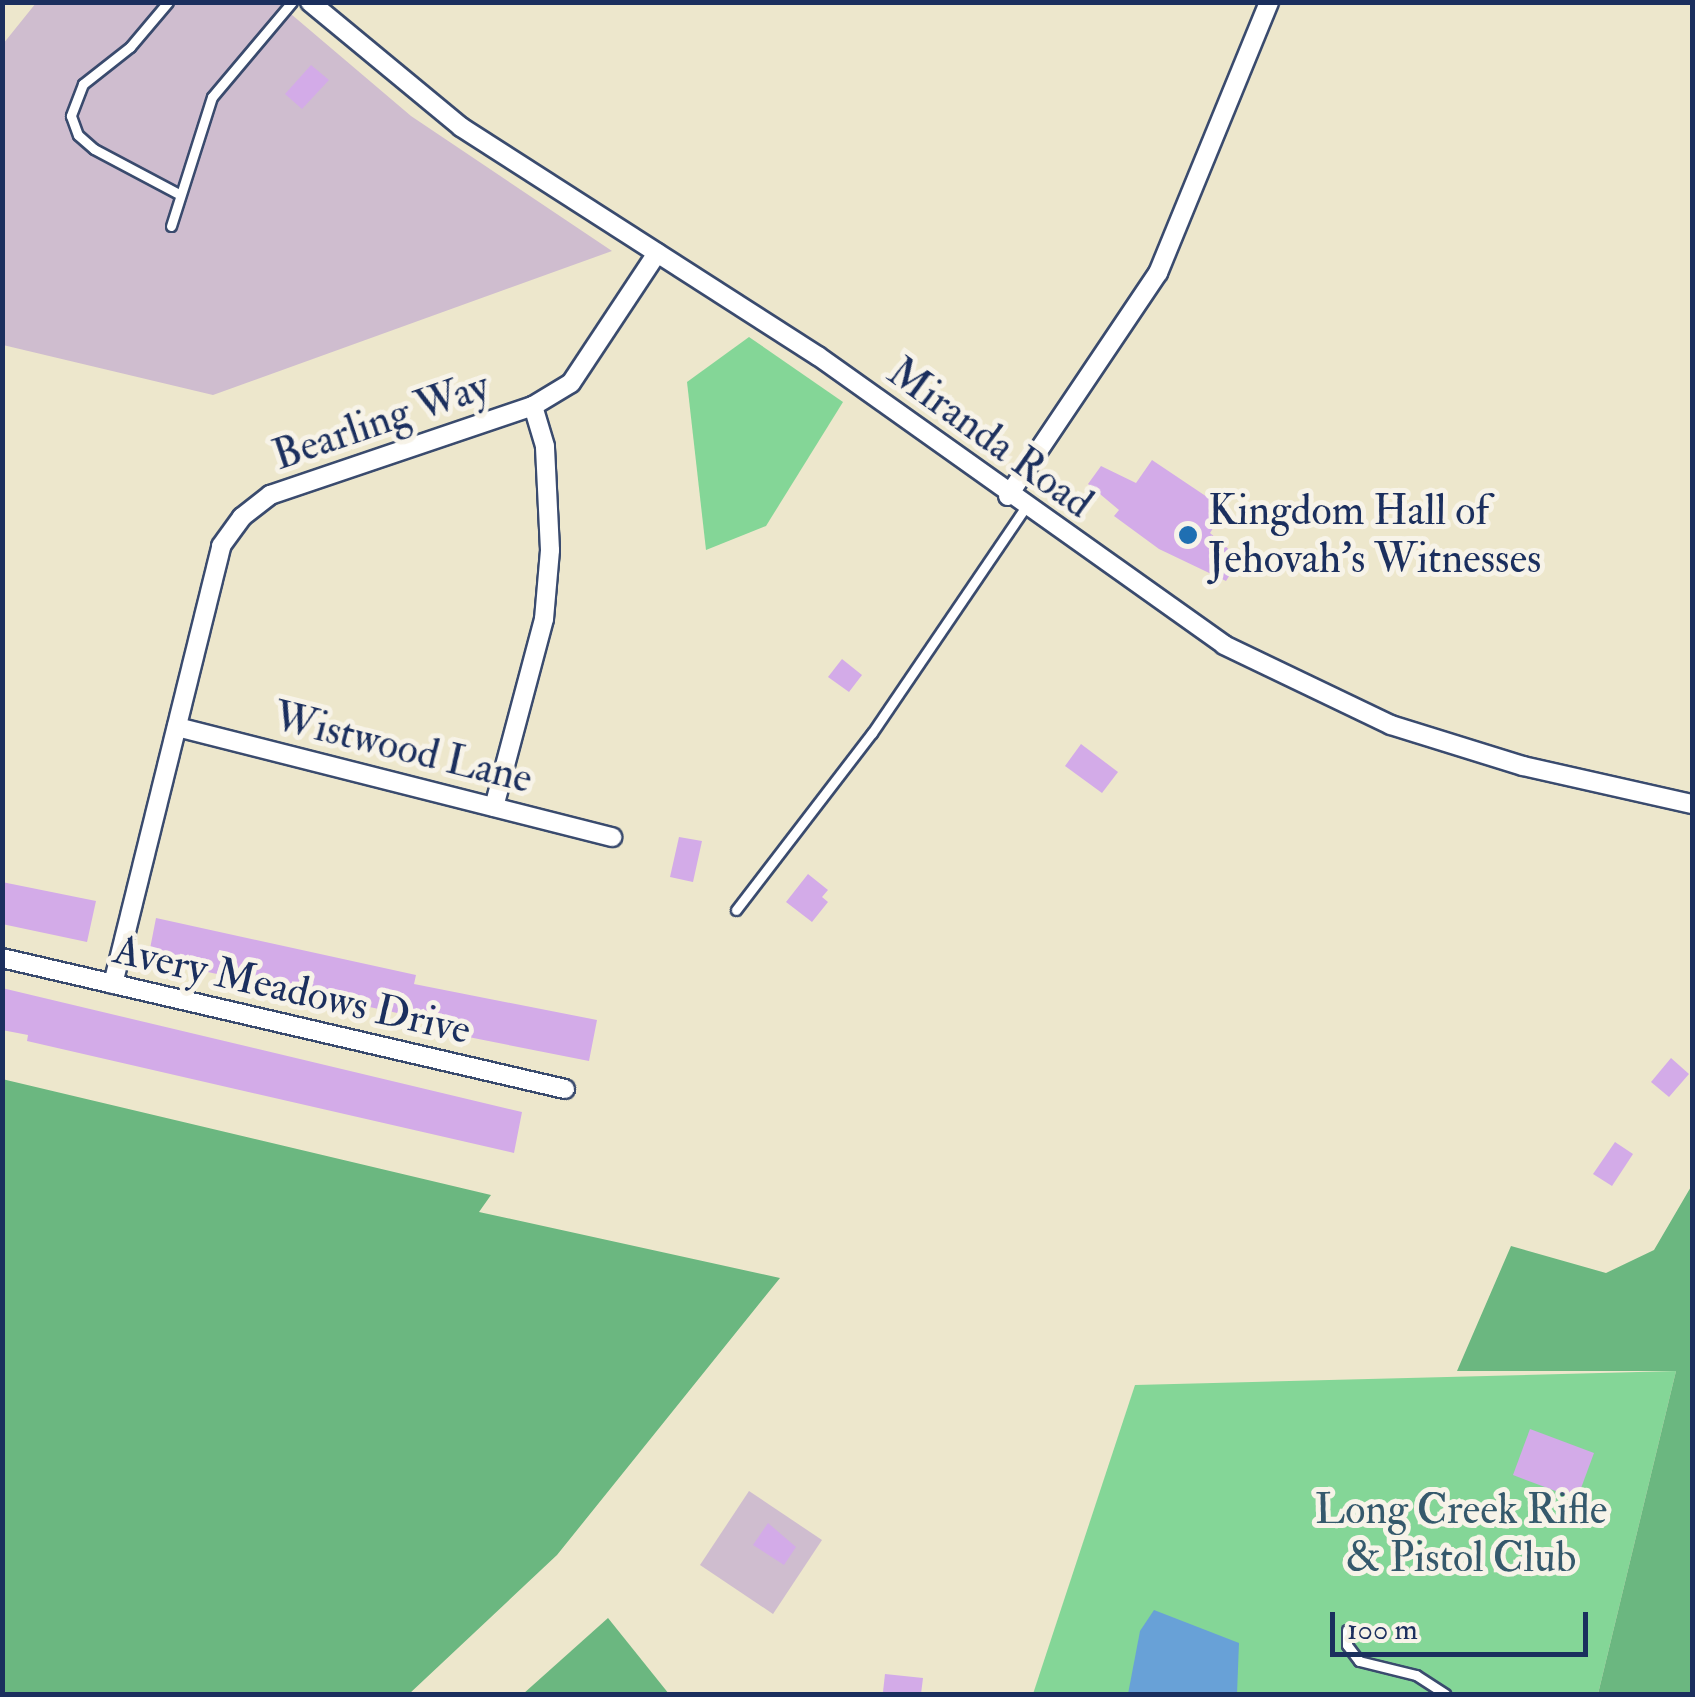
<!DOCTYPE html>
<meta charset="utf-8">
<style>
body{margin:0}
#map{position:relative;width:1695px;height:1697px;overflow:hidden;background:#ede7cc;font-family:"IM FELL Double Pica",serif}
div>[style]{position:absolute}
.industrial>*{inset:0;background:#cfbdcf}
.green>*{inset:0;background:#84d697}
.forest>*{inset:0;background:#6bb780}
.water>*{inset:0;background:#68a1d7}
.building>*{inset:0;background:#d3abe8}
.roads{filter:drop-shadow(2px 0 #3a4b6e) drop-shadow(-2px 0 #3a4b6e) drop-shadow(0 2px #3a4b6e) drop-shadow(0 -2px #3a4b6e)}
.lane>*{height:9px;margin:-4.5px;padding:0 4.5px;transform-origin:4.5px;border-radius:4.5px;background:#fff}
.street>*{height:18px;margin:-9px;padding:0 9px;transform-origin:9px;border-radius:9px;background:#fff}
.dots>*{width:28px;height:28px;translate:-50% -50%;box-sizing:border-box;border:5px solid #f7f3e8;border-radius:50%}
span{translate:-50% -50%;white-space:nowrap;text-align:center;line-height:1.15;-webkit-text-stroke:10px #f7f3e8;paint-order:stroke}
.street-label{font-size:42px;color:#1b2f5e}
.poi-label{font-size:42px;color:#1b2f5e}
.left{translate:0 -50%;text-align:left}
.park-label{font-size:42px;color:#35596c}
.frame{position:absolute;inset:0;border:5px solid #1b2f5e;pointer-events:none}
.scale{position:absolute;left:1330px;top:1612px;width:258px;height:45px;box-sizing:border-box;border:5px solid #1b2f5e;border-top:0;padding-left:12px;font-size:30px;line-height:35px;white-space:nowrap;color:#1b2f5e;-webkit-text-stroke:8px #f7f3e8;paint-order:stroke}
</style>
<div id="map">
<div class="industrial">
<i style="clip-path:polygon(36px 3px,278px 3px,411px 116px,612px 251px,213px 395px,3px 345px,3px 44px)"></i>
<i style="clip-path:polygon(749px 1491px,822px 1540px,773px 1614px,700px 1565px)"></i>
</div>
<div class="green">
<i style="clip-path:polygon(749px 337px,843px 402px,766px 526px,706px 550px,687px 382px)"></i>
<i style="clip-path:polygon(1676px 1371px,1598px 1694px,1033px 1694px,1135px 1385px)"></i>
</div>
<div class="forest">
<i style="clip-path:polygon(2px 1079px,491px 1195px,479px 1212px,780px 1278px,557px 1555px,409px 1694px,3px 1694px)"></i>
<i style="clip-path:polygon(1692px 1185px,1692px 1694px,1598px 1694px,1676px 1371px,1457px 1371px,1511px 1246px,1606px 1273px,1654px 1250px)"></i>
<i style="clip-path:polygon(608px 1618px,669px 1694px,523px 1694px)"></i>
</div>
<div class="water">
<i style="clip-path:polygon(1154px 1610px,1239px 1643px,1237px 1694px,1128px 1694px,1140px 1631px)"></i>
</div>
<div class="building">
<i style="clip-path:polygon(311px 65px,329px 80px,302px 109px,285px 94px)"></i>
<i style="clip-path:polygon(1152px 460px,1225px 509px,1210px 533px,1240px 559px,1226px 581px,1159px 549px,1114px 516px,1119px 510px,1088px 484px,1101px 466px,1136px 483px)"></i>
<i style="clip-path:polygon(842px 659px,862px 675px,849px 692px,828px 677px)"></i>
<i style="clip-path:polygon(1081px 744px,1118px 772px,1102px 793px,1065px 766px)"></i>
<i style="clip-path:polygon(679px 837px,702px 841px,693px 882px,670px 877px)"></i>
<i style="clip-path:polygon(808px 874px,828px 890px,822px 897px,828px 902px,812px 922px,786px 902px)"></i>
<i style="clip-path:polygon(2px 882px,96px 901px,87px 942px,2px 924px)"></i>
<i style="clip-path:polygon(156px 918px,416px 975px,414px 984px,597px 1020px,589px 1061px,423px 1028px,425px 1019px,148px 959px)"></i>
<i style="clip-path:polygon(2px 988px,522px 1112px,514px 1153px,27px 1041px,28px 1035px,2px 1030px)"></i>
<i style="clip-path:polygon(1671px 1058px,1689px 1074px,1669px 1097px,1651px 1082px)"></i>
<i style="clip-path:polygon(1615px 1142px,1633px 1154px,1612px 1186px,1593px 1174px)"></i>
<i style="clip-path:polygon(1530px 1429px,1594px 1453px,1577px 1499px,1513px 1475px)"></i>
<i style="clip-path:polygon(768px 1523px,796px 1547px,784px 1565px,753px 1545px)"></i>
<i style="clip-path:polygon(885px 1674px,923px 1678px,921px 1694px,883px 1692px)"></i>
</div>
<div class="roads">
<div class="lane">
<i style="left:168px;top:2px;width:59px;rotate:130.2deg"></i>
<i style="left:130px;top:47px;width:60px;rotate:141.8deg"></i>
<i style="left:83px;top:84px;width:34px;rotate:111deg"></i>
<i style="left:71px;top:116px;width:20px;rotate:70deg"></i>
<i style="left:78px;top:135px;width:21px;rotate:41deg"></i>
<i style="left:94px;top:149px;width:96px;rotate:27.9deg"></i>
<i style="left:171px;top:226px;width:135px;rotate:-72.4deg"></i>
<i style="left:212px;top:97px;width:124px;rotate:-49.9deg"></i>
<i style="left:736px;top:910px;width:223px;rotate:-52.5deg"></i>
<i style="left:872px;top:733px;width:272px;rotate:-55.8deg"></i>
<i style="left:1347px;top:1630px;width:15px;rotate:90deg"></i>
<i style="left:1347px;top:1645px;width:20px;rotate:53deg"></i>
<i style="left:1359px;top:1661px;width:59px;rotate:13.8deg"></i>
<i style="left:1416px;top:1675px;width:35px;rotate:33deg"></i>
</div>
<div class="street">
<i style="left:310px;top:2px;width:196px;rotate:39.6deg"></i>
<i style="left:461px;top:127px;width:424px;rotate:32.7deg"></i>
<i style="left:818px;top:356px;width:498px;rotate:35.4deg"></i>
<i style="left:1224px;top:645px;width:185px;rotate:25.6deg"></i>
<i style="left:1391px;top:725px;width:138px;rotate:17.3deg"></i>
<i style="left:1523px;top:766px;width:173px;rotate:12.7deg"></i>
<i style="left:1008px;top:496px;width:269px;rotate:-56.1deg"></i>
<i style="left:1158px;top:273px;width:293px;rotate:-67.7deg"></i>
<i style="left:177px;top:727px;width:449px;rotate:14.2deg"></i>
<i style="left:494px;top:807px;width:195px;rotate:-75.1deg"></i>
<i style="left:544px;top:619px;width:69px;rotate:-85deg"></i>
<i style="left:550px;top:550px;width:104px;rotate:-92.8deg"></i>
<i style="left:545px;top:446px;width:42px;rotate:-106.7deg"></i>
<i style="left:2px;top:958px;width:578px;rotate:13.1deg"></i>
<i style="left:113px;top:984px;width:451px;rotate:-76.1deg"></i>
<i style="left:221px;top:546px;width:36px;rotate:-54deg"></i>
<i style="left:242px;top:517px;width:36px;rotate:-38deg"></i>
<i style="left:270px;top:495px;width:278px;rotate:-18.7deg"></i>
<i style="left:533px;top:406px;width:44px;rotate:-31.2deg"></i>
<i style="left:571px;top:383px;width:156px;rotate:-56.5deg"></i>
</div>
</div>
<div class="dots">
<i style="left:1188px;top:535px;background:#1f6fb2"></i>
</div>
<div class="street-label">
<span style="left:381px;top:421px;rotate:-19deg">Bearling Way</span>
<span style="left:990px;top:438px;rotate:36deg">Miranda Road</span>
<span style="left:403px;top:748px;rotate:14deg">Wistwood Lane</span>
<span style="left:292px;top:990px;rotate:13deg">Avery Meadows Drive</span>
</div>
<div class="poi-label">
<span class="left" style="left:1208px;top:535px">Kingdom Hall of<br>Jehovah’s Witnesses</span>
</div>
<div class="park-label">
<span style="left:1461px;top:1534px">Long Creek Rifle<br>&amp; Pistol Club</span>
</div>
<div class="frame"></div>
<div class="scale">100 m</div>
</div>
